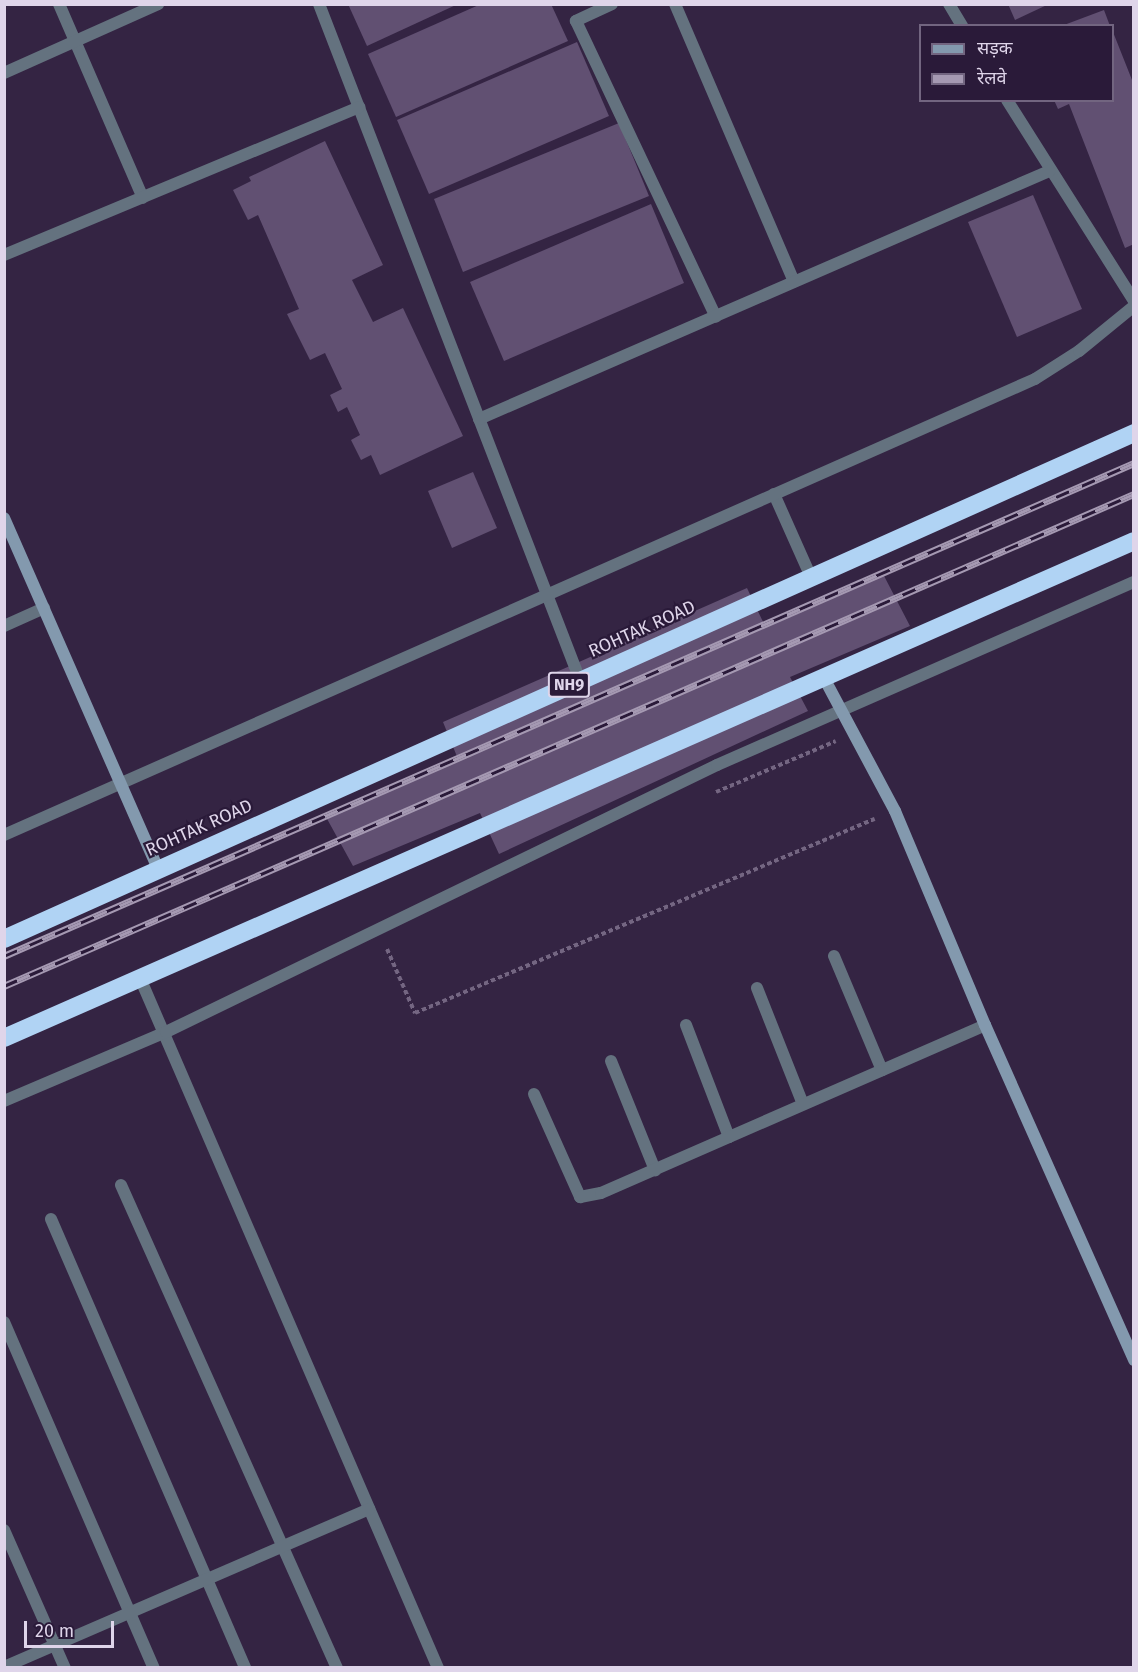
<!DOCTYPE html>
<meta charset="utf-8">
<style>
body{margin:0}
#map{position:relative;width:1138px;height:1672px;overflow:hidden;background:#342443;font-family:"Fira Sans","Noto Sans Devanagari",sans-serif}
div>[style]{position:absolute}
.building>*{inset:0;background:#615072}
.path>*{height:4px;margin-top:-2px;transform-origin:0;background:repeating-linear-gradient(90deg,#746682 0 4.5px,transparent 0 7.5px)}
.lane>*{height:12px;margin:-6px;padding:0 6px;transform-origin:6px;border-radius:6px;background:#64727f}
.street>*{height:12px;margin:-6px;padding:0 6px;transform-origin:6px;border-radius:6px;background:#64727f}
.secondary>*{height:12px;margin:-6px;padding:0 6px;transform-origin:6px;border-radius:6px;background:#8399ae}
.highway>*{height:18px;margin:-9px;padding:0 9px;transform-origin:9px;border-radius:9px;background:#b0d3f4}
.rail>*{height:7px;margin-top:-3.5px;transform-origin:0;background:repeating-linear-gradient(90deg,#2a1a39 0 14px,#a599b2 0 28px);box-sizing:border-box;border-block:2px solid #a599b2}
span{translate:-50% -50%;white-space:nowrap;text-align:center;line-height:1.15;-webkit-text-stroke:4.5px #2a1a39;paint-order:stroke}
.shield-label span{padding:2px 4px;background:#2a1a39;border:2px solid;border-radius:4px;-webkit-text-stroke-width:0}
.shield-label{font-size:16px;color:#dfd5ea;font-weight:700}
.street-label{font-size:18px;color:#dfd5ea}
.frame{position:absolute;inset:0;border:6px solid #dfd5ea;pointer-events:none}
.legend{position:absolute;left:919px;top:24px;width:195px;height:78px;box-sizing:border-box;background:#2a1a39;border:2px solid #726580;margin:0;padding:8px 10px;list-style:none;font-size:18px;color:#dfd5ea}
.legend li{display:flex;align-items:center;gap:12px;height:30px}
.legend b{width:30px;border:2px solid #726580}
.scale{position:absolute;left:24px;top:1621px;width:90px;height:27px;box-sizing:border-box;border:3px solid #dfd5ea;border-top:0;padding-left:8px;font-size:18px;line-height:21px;white-space:nowrap;color:#dfd5ea;-webkit-text-stroke:4px #2a1a39;paint-order:stroke}
</style>
<div id="map">
<div class="building">
<i style="clip-path:polygon(348px 4px,458px 4px,367px 46px)"></i>
<i style="clip-path:polygon(481px 4px,551px 4px,568px 41px,396px 117px,368px 54px)"></i>
<i style="clip-path:polygon(1008px 4px,1049px 4px,1015px 20px)"></i>
<i style="clip-path:polygon(1104px 10px,1110px 26px,1064px 26px,1064px 25px)"></i>
<i style="clip-path:polygon(1113px 32px,1134px 85px,1134px 244px,1125px 248px,1069px 104px,1058px 109px,1054px 100px,1112px 100px)"></i>
<i style="clip-path:polygon(577px 42px,609px 116px,429px 194px,397px 120px)"></i>
<i style="clip-path:polygon(619px 123px,649px 196px,463px 272px,434px 199px)"></i>
<i style="clip-path:polygon(325px 141px,383px 265px,352px 280px,373px 322px,403px 308px,463px 436px,380px 475px,371px 455px,361px 460px,351px 440px,360px 435px,347px 407px,338px 412px,330px 395px,342px 389px,325px 353px,310px 360px,287px 314px,299px 309px,258px 215px,248px 220px,233px 190px,251px 181px,249px 177px)"></i>
<i style="clip-path:polygon(1033px 195px,1082px 309px,1017px 337px,968px 222px)"></i>
<i style="clip-path:polygon(651px 204px,684px 283px,504px 361px,470px 282px)"></i>
<i style="clip-path:polygon(473px 472px,497px 528px,452px 548px,428px 491px)"></i>
<i style="clip-path:polygon(882px 572px,910px 626px,790px 677px,808px 711px,499px 854px,480px 813px,353px 866px,326px 817px,458px 759px,443px 722px,747px 588px,764px 624px)"></i>
</div>
<div class="path">
<i style="left:716px;top:792px;width:130px;rotate:-23deg"></i>
<i style="left:387px;top:949px;width:70px;rotate:66.4deg"></i>
<i style="left:415px;top:1013px;width:499px;rotate:-22.9deg"></i>
</div>
<div class="lane">
<i style="left:59px;top:4px;width:211px;rotate:66.6deg"></i>
<i style="left:319px;top:4px;width:725px;rotate:68.89deg"></i>
<i style="left:612px;top:4px;width:40px;rotate:155deg"></i>
<i style="left:576px;top:21px;width:327px;rotate:64.7deg"></i>
<i style="left:675px;top:4px;width:302px;rotate:66.8deg"></i>
<i style="left:949px;top:4px;width:26px;rotate:59deg"></i>
<i style="left:4px;top:73px;width:169px;rotate:-24.1deg"></i>
<i style="left:1007px;top:100px;width:238px;rotate:57.7deg"></i>
<i style="left:4px;top:255px;width:385px;rotate:-22.6deg"></i>
<i style="left:479px;top:419px;width:622px;rotate:-23.51deg"></i>
<i style="left:774px;top:494px;width:91px;rotate:66deg"></i>
<i style="left:4px;top:626px;width:44px;rotate:-24.2deg"></i>
<i style="left:4px;top:835px;width:1127px;rotate:-23.86deg"></i>
<i style="left:1035px;top:379px;width:52px;rotate:-32.5deg"></i>
<i style="left:1079px;top:351px;width:71px;rotate:-39.3deg"></i>
</div>
<div class="street">
<i style="left:834px;top:956px;width:124px;rotate:67.2deg"></i>
<i style="left:140px;top:978px;width:752px;rotate:66.64deg"></i>
<i style="left:757px;top:988px;width:125px;rotate:68.4deg"></i>
<i style="left:686px;top:1025px;width:120px;rotate:69deg"></i>
<i style="left:611px;top:1061px;width:118px;rotate:68deg"></i>
<i style="left:534px;top:1094px;width:113px;rotate:65.9deg"></i>
<i style="left:580px;top:1197px;width:21px;rotate:-11deg"></i>
<i style="left:601px;top:1193px;width:419px;rotate:-23.6deg"></i>
<i style="left:4px;top:1101px;width:176px;rotate:-23.1deg"></i>
<i style="left:166px;top:1032px;width:612px;rotate:-25.85deg"></i>
<i style="left:717px;top:765px;width:455px;rotate:-23.7deg"></i>
<i style="left:121px;top:1185px;width:529px;rotate:65.91deg"></i>
<i style="left:51px;top:1219px;width:489px;rotate:66.6deg"></i>
<i style="left:4px;top:1322px;width:377px;rotate:66.6deg"></i>
<i style="left:4px;top:1530px;width:151px;rotate:66.2deg"></i>
<i style="left:4px;top:1667px;width:398px;rotate:-23.4deg"></i>
</div>
<div class="secondary">
<i style="left:4px;top:518px;width:383px;rotate:66.3deg"></i>
<i style="left:824px;top:678px;width:151px;rotate:61.9deg"></i>
<i style="left:895px;top:811px;width:232px;rotate:67.2deg"></i>
<i style="left:985px;top:1025px;width:367px;rotate:66deg"></i>
</div>
<div class="highway">
<i style="left:4px;top:939px;width:1238px;rotate:-24.12deg"></i>
<i style="left:4px;top:1038px;width:1234px;rotate:-23.74deg"></i>
</div>
<div class="rail">
<i style="left:4px;top:956px;width:1233px;rotate:-23.57deg"></i>
<i style="left:4px;top:986px;width:1232px;rotate:-23.53deg"></i>
</div>
<div class="shield-label">
<span style="left:569px;top:685px">NH9</span>
</div>
<div class="street-label">
<span style="left:642px;top:629px;rotate:-24deg">ROHTAK ROAD</span>
<span style="left:199px;top:828px;rotate:-24deg">ROHTAK ROAD</span>
</div>
<div class="frame"></div>
<ul class="legend">
<li><b style="height:8px;background:#8399ae"></b>सड़क</li>
<li><b style="height:8px;background:#a599b2"></b>रेलवे</li>
</ul>
<div class="scale">20 m</div>
</div>
